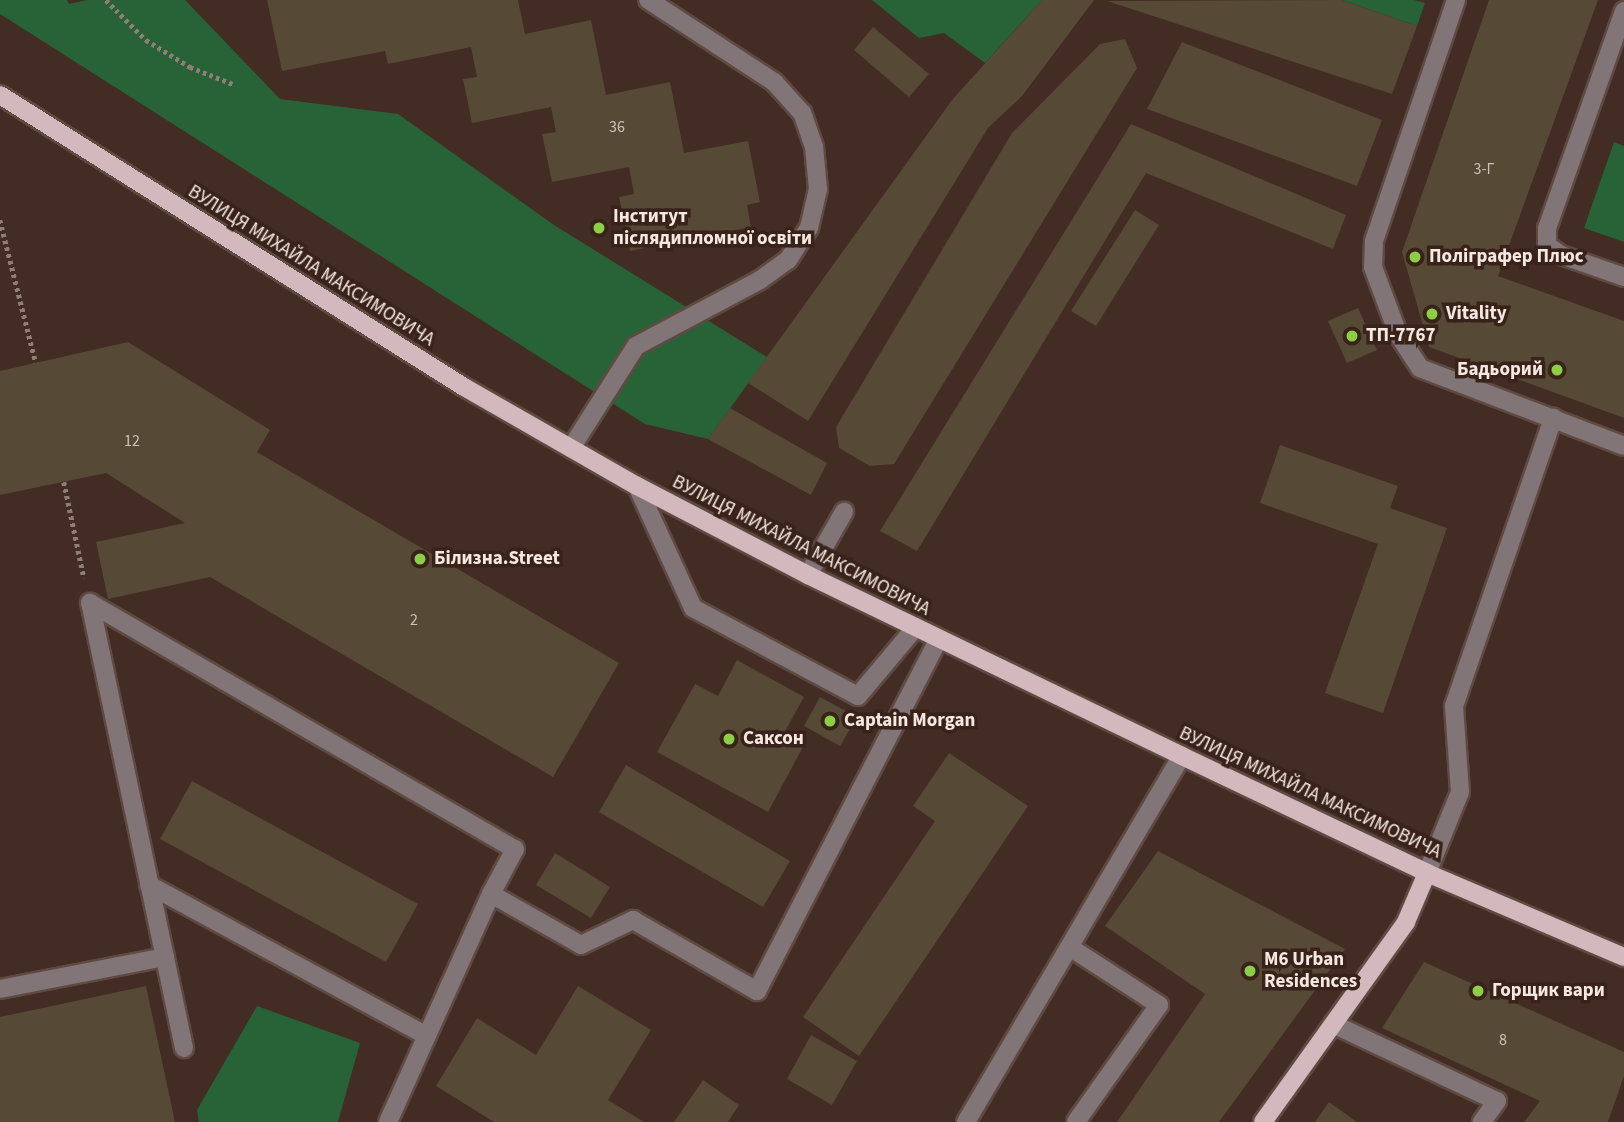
<!DOCTYPE html>
<meta charset="utf-8">
<style>
body{margin:0}
#map{position:relative;width:1624px;height:1122px;overflow:hidden;background:#422c24;font-family:"Source Sans 3",sans-serif}
div>[style]{position:absolute}
.green>*{inset:0;background:#276336}
.building>*{inset:0;background:#564935}
.path>*{height:4.5px;margin-top:-2.25px;transform-origin:0;background:repeating-linear-gradient(90deg,#907d76 0 3.5px,transparent 0 7px)}
.roads{filter:drop-shadow(2px 0 #5f4a42) drop-shadow(-2px 0 #5f4a42) drop-shadow(0 2px #5f4a42) drop-shadow(0 -2px #5f4a42)}
.minor>*{height:18px;margin:-9px;padding:0 9px;transform-origin:9px;border-radius:9px;background:#827578}
.major>*{height:18px;margin:-9px;padding:0 9px;transform-origin:9px;border-radius:9px;background:#d3b8be}
.dots>*{width:19px;height:19px;translate:-50% -50%;box-sizing:border-box;border:4px solid #38221a;border-radius:50%}
span{translate:-50% -50%;white-space:nowrap;text-align:center;line-height:1.15;-webkit-text-stroke:7px #38221a;paint-order:stroke}
.number-label{font-size:16px;color:#cec0b6}
.number-label span{-webkit-text-stroke-width:0}
.poi-label{font-size:19px;color:#f6e7e1;font-weight:700}
.left{translate:0 -50%;text-align:left}
.right{translate:-100% -50%;text-align:right}
.street-label{font-size:19px;color:#f6e7e1}
</style>
<div id="map">
<div class="green">
<i style="clip-path:polygon(0 0,67px 0,69px 4px,87px 0,185px 0,280px 99px,398px 114px,554px 225px,767px 357px,708px 439px,645px 424px,0 14px)"></i>
<i style="clip-path:polygon(872px 0,1042px 0,985px 63px,944px 33px,919px 38px)"></i>
<i style="clip-path:polygon(1342px 0,1414px 0,1425px 3px,1417px 26px)"></i>
<i style="clip-path:polygon(1614px 142px,1624px 146px,1624px 242px,1584px 228px)"></i>
<i style="clip-path:polygon(257px 1006px,360px 1043px,338px 1122px,199px 1122px,197px 1110px)"></i>
</div>
<div class="building">
<i style="clip-path:polygon(267px 0,518px 0,525px 34px,591px 20px,606px 95px,670px 82px,684px 153px,748px 141px,760px 202px,747px 205px,751px 227px,630px 251px,619px 197px,634px 194px,629px 167px,552px 182px,542px 134px,556px 132px,551px 107px,472px 123px,463px 79px,477px 77px,471px 47px,388px 64px,385px 51px,282px 71px)"></i>
<i style="clip-path:polygon(1042px 0,1094px 0,1022px 96px,988px 128px,808px 421px,748px 383px,952px 100px)"></i>
<i style="clip-path:polygon(1342px 0,1417px 26px,1392px 94px,1107px 1px)"></i>
<i style="clip-path:polygon(1489px 0,1598px 0,1498px 276px,1624px 321px,1624px 418px,1429px 347px,1402px 252px)"></i>
<i style="clip-path:polygon(873px 27px,929px 74px,909px 97px,854px 50px)"></i>
<i style="clip-path:polygon(1125px 39px,1137px 68px,894px 464px,870px 466px,839px 448px,836px 427px,1012px 133px,1100px 44px)"></i>
<i style="clip-path:polygon(1182px 42px,1382px 120px,1357px 186px,1147px 109px)"></i>
<i style="clip-path:polygon(1131px 124px,1346px 215px,1333px 249px,1146px 173px,917px 551px,880px 531px)"></i>
<i style="clip-path:polygon(1135px 210px,1159px 225px,1096px 326px,1071px 311px)"></i>
<i style="clip-path:polygon(1358px 308px,1377px 350px,1347px 363px,1328px 321px)"></i>
<i style="clip-path:polygon(128px 342px,270px 430px,257px 452px,619px 663px,553px 777px,210px 577px,108px 599px,96px 542px,185px 523px,106px 473px,0 495px,0 371px)"></i>
<i style="clip-path:polygon(730px 408px,827px 463px,811px 495px,708px 439px)"></i>
<i style="clip-path:polygon(1280px 445px,1398px 486px,1390px 508px,1447px 528px,1383px 713px,1325px 693px,1378px 544px,1260px 503px)"></i>
<i style="clip-path:polygon(737px 660px,804px 697px,784px 733px,804px 745px,768px 812px,657px 752px,695px 684px,718px 696px)"></i>
<i style="clip-path:polygon(820px 697px,857px 717px,840px 746px,804px 726px)"></i>
<i style="clip-path:polygon(949px 753px,1028px 806px,859px 1056px,803px 1017px,935px 821px,913px 806px)"></i>
<i style="clip-path:polygon(626px 765px,790px 861px,763px 907px,599px 812px)"></i>
<i style="clip-path:polygon(192px 781px,418px 904px,386px 962px,160px 839px)"></i>
<i style="clip-path:polygon(1158px 851px,1345px 949px,1219px 1122px,1117px 1122px,1205px 994px,1105px 926px)"></i>
<i style="clip-path:polygon(555px 853px,610px 887px,591px 918px,536px 885px)"></i>
<i style="clip-path:polygon(1424px 962px,1624px 1052px,1624px 1076px,1608px 1122px,1524px 1122px,1540px 1101px,1382px 1028px)"></i>
<i style="clip-path:polygon(146px 986px,175px 1122px,0 1122px,0 1017px)"></i>
<i style="clip-path:polygon(578px 986px,651px 1030px,608px 1100px,644px 1122px,494px 1122px,436px 1086px,477px 1018px,536px 1055px)"></i>
<i style="clip-path:polygon(811px 1035px,857px 1061px,832px 1105px,787px 1079px)"></i>
<i style="clip-path:polygon(703px 1080px,739px 1105px,728px 1122px,674px 1122px)"></i>
<i style="clip-path:polygon(1329px 1102px,1357px 1122px,1315px 1122px)"></i>
</div>
<div class="path">
<i style="left:106px;top:0;width:57px;rotate:45deg"></i>
<i style="left:146px;top:40px;width:52px;rotate:31.5deg"></i>
<i style="left:190px;top:67px;width:46px;rotate:21.6deg"></i>
<i style="left:0;top:220px;width:147px;rotate:75.9deg"></i>
<i style="left:64px;top:482px;width:98px;rotate:78.2deg"></i>
</div>
<div class="roads">
<div class="minor">
<i style="left:1456px;top:0;width:255px;rotate:108.8deg"></i>
<i style="left:1374px;top:241px;width:26px;rotate:92deg"></i>
<i style="left:1373px;top:267px;width:72px;rotate:69.5deg"></i>
<i style="left:1398px;top:334px;width:40px;rotate:57.1deg"></i>
<i style="left:1420px;top:368px;width:218px;rotate:20.9deg"></i>
<i style="left:1624px;top:11px;width:230px;rotate:109.5deg"></i>
<i style="left:1547px;top:228px;width:17px;rotate:90deg"></i>
<i style="left:1547px;top:245px;width:17px;rotate:36deg"></i>
<i style="left:1561px;top:255px;width:67px;rotate:19.2deg"></i>
<i style="left:571px;top:448px;width:121px;rotate:-57.5deg"></i>
<i style="left:636px;top:346px;width:140px;rotate:-28deg"></i>
<i style="left:760px;top:280px;width:34px;rotate:-36deg"></i>
<i style="left:788px;top:260px;width:38px;rotate:-57deg"></i>
<i style="left:809px;top:228px;width:40px;rotate:-77deg"></i>
<i style="left:818px;top:189px;width:42px;rotate:-95.4deg"></i>
<i style="left:814px;top:147px;width:36px;rotate:-109deg"></i>
<i style="left:802px;top:113px;width:42px;rotate:-132.1deg"></i>
<i style="left:774px;top:82px;width:150px;rotate:-146.9deg"></i>
<i style="left:637px;top:486px;width:134px;rotate:65.3deg"></i>
<i style="left:693px;top:608px;width:187px;rotate:28.1deg"></i>
<i style="left:858px;top:696px;width:90px;rotate:-50deg"></i>
<i style="left:808px;top:575px;width:73px;rotate:-60.3deg"></i>
<i style="left:1427px;top:873px;width:87px;rotate:-67.8deg"></i>
<i style="left:1460px;top:792px;width:86px;rotate:-94deg"></i>
<i style="left:1454px;top:706px;width:305px;rotate:-71deg"></i>
<i style="left:149px;top:885px;width:316px;rotate:28.5deg"></i>
<i style="left:1071px;top:948px;width:105px;rotate:32.9deg"></i>
<i style="left:1159px;top:1005px;width:143px;rotate:125.4deg"></i>
<i style="left:0;top:989px;width:168px;rotate:-11deg"></i>
<i style="left:1333px;top:1024px;width:181px;rotate:25.2deg"></i>
<i style="left:1497px;top:1101px;width:26px;rotate:126deg"></i>
<i style="left:184px;top:1048px;width:455px;rotate:-101.9deg"></i>
<i style="left:90px;top:603px;width:491px;rotate:30.1deg"></i>
<i style="left:515px;top:849px;width:51px;rotate:118.1deg"></i>
<i style="left:388px;top:1122px;width:250px;rotate:-65.7deg"></i>
<i style="left:491px;top:894px;width:103px;rotate:29.5deg"></i>
<i style="left:581px;top:945px;width:58px;rotate:-25.7deg"></i>
<i style="left:633px;top:920px;width:143px;rotate:29.8deg"></i>
<i style="left:757px;top:991px;width:396px;rotate:-62.7deg"></i>
<i style="left:966px;top:1122px;width:425px;rotate:-59.5deg"></i>
</div>
<div class="major">
<i style="left:0;top:95px;width:548px;rotate:32.18deg"></i>
<i style="left:464px;top:387px;width:199px;rotate:29.8deg"></i>
<i style="left:637px;top:486px;width:193px;rotate:27.5deg"></i>
<i style="left:808px;top:575px;width:415px;rotate:25.8deg"></i>
<i style="left:1182px;top:756px;width:272px;rotate:25.5deg"></i>
<i style="left:1427px;top:873px;width:214px;rotate:23.1deg"></i>
<i style="left:1263px;top:1122px;width:246px;rotate:-54.4deg"></i>
<i style="left:1406px;top:922px;width:53px;rotate:-66.8deg"></i>
</div>
</div>
<div class="dots">
<i style="left:599px;top:228px;background:#8cce45"></i>
<i style="left:1415px;top:257px;background:#8cce45"></i>
<i style="left:1432px;top:314px;background:#8cce45"></i>
<i style="left:1352px;top:336px;background:#8cce45"></i>
<i style="left:1557px;top:370px;background:#8cce45"></i>
<i style="left:420px;top:559px;background:#8cce45"></i>
<i style="left:830px;top:721px;background:#8cce45"></i>
<i style="left:729px;top:739px;background:#8cce45"></i>
<i style="left:1250px;top:971px;background:#8cce45"></i>
<i style="left:1478px;top:991px;background:#8cce45"></i>
</div>
<div class="number-label">
<span style="left:617px;top:127px">36</span>
<span style="left:1484px;top:169px">3-Г</span>
<span style="left:132px;top:441px">12</span>
<span style="left:414px;top:620px">2</span>
<span style="left:1503px;top:1040px">8</span>
</div>
<div class="poi-label">
<span class="left" style="left:613px;top:228px">Інститут<br>післядипломної освіти</span>
<span class="left" style="left:1429px;top:257px">Поліграфер Плюс</span>
<span class="left" style="left:1446px;top:314px">Vitality</span>
<span class="left" style="left:1366px;top:336px">ТП-7767</span>
<span class="right" style="left:1543px;top:370px">Бадьорий</span>
<span class="left" style="left:434px;top:559px">Білизна.Street</span>
<span class="left" style="left:844px;top:721px">Captain Morgan</span>
<span class="left" style="left:743px;top:739px">Саксон</span>
<span class="left" style="left:1264px;top:971px">M6 Urban<br>Residences</span>
<span class="left" style="left:1492px;top:991px">Горщик вари</span>
</div>
<div class="street-label">
<span style="left:311px;top:266px;rotate:32deg">ВУЛИЦЯ МИХАЙЛА МАКСИМОВИЧА</span>
<span style="left:801px;top:546px;rotate:27deg">ВУЛИЦЯ МИХАЙЛА МАКСИМОВИЧА</span>
<span style="left:1310px;top:793px;rotate:25deg">ВУЛИЦЯ МИХАЙЛА МАКСИМОВИЧА</span>
</div>
</div>
